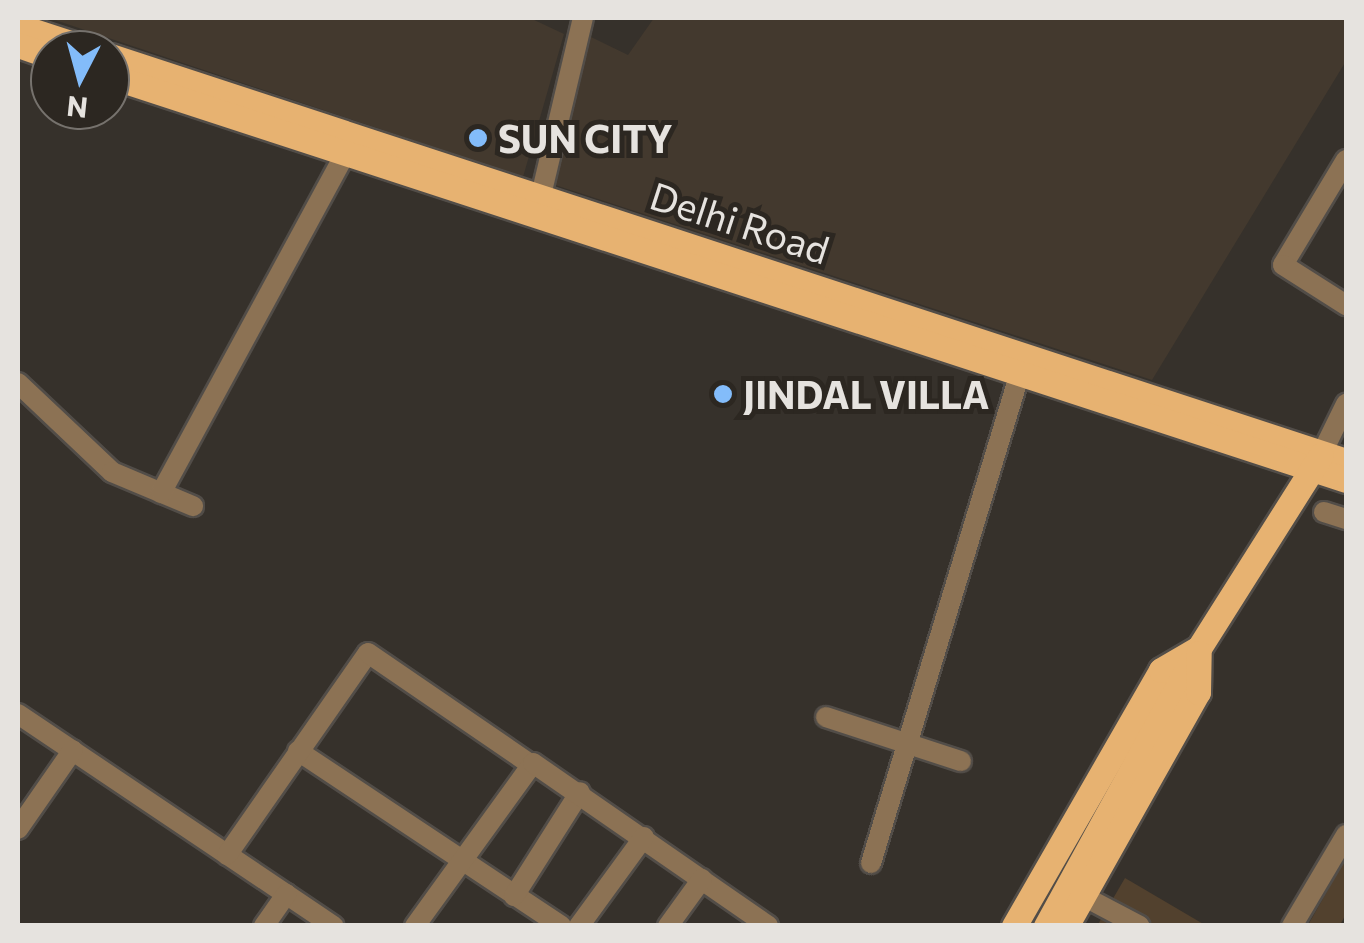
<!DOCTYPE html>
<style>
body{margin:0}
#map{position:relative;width:1364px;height:943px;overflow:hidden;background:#36312b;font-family:Commissioner,sans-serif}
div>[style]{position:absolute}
.built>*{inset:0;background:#43392e}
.green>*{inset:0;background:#52412e}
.roads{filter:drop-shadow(2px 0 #524d48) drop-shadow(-2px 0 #524d48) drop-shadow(0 2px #524d48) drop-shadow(0 -2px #524d48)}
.minor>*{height:20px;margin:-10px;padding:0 10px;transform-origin:10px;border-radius:10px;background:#8c7254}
.major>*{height:25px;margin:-12.5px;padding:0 12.5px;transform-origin:12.5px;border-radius:12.5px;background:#e7b271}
.dots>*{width:28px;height:28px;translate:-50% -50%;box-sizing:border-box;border:5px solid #2c2721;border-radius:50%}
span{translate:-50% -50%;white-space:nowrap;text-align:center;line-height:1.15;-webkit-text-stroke:10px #2c2721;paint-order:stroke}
.poi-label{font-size:38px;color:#e6e3df;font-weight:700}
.left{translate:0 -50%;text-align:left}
.street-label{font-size:38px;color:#e6e3df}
.frame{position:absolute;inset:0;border:20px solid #e6e3df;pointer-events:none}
.north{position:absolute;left:30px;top:30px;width:100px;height:100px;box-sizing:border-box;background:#2c2721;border:2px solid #76726d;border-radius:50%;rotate:186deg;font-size:28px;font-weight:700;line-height:40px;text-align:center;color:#e6e3df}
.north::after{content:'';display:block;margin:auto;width:35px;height:45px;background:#83bcfa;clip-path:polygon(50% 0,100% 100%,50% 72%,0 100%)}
</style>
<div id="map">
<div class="built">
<i style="clip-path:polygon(49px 18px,530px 18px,564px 34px,523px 177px)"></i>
<i style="clip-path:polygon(654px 18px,1346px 18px,1346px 61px,1152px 380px,552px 184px,591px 37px,628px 55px)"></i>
</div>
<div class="green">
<i style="clip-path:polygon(1346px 858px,1346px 914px,1340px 925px,1308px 925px)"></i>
<i style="clip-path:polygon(1125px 878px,1205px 925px,1097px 926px)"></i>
</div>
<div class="roads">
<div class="minor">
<i style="left:1346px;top:160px;width:122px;rotate:121deg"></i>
<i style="left:1283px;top:265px;width:75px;rotate:32.4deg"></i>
<i style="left:538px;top:208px;width:195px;rotate:-76.7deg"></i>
<i style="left:18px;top:383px;width:129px;rotate:43.4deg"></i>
<i style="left:112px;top:472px;width:88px;rotate:22.8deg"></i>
<i style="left:1322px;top:453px;width:55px;rotate:-63.9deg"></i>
<i style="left:161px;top:493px;width:386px;rotate:-61.5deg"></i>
<i style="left:1324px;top:512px;width:23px;rotate:18deg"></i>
<i style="left:18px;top:714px;width:380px;rotate:33.9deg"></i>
<i style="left:826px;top:717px;width:142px;rotate:18.1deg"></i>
<i style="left:298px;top:751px;width:316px;rotate:33.6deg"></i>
<i style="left:18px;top:829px;width:96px;rotate:-55.2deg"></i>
<i style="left:227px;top:855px;width:246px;rotate:-55.1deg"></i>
<i style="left:368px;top:653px;width:196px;rotate:34.4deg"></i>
<i style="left:871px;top:863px;width:512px;rotate:-73.09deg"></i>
<i style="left:514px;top:896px;width:123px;rotate:-57.6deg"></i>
<i style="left:1083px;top:896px;width:64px;rotate:27.8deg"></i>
<i style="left:264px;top:926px;width:39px;rotate:-55deg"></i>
<i style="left:415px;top:926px;width:201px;rotate:-54.1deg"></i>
<i style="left:533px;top:763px;width:286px;rotate:34.7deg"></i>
<i style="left:579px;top:926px;width:110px;rotate:-53.9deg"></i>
<i style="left:668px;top:926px;width:58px;rotate:-54.1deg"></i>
<i style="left:1292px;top:926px;width:106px;rotate:-59.3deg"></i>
</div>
<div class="major">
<i style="left:18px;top:26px;width:78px;rotate:18deg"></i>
<i style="left:18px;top:45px;width:34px;rotate:19deg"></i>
<i style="left:110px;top:56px;width:1301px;rotate:18.14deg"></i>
<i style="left:110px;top:76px;width:1300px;rotate:18.1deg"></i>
<i style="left:1014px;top:926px;width:295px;rotate:-60.1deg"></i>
<i style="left:1161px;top:670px;width:44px;rotate:-30.1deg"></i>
<i style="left:1046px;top:926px;width:317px;rotate:-61.2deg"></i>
<i style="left:1199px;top:648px;width:228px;rotate:-57.7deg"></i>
<i style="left:1066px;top:926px;width:269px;rotate:-60.6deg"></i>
<i style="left:1198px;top:692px;width:39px;rotate:-89deg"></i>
</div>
</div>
<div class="dots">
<i style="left:478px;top:138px;background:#83bcfa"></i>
<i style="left:723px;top:394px;background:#83bcfa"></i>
</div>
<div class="poi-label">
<span class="left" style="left:498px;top:138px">SUN CITY</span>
<span class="left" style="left:743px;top:394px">JINDAL VILLA</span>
</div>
<div class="street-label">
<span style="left:740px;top:222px;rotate:18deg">Delhi Road</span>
</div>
<div class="frame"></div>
<div class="north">N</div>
</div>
